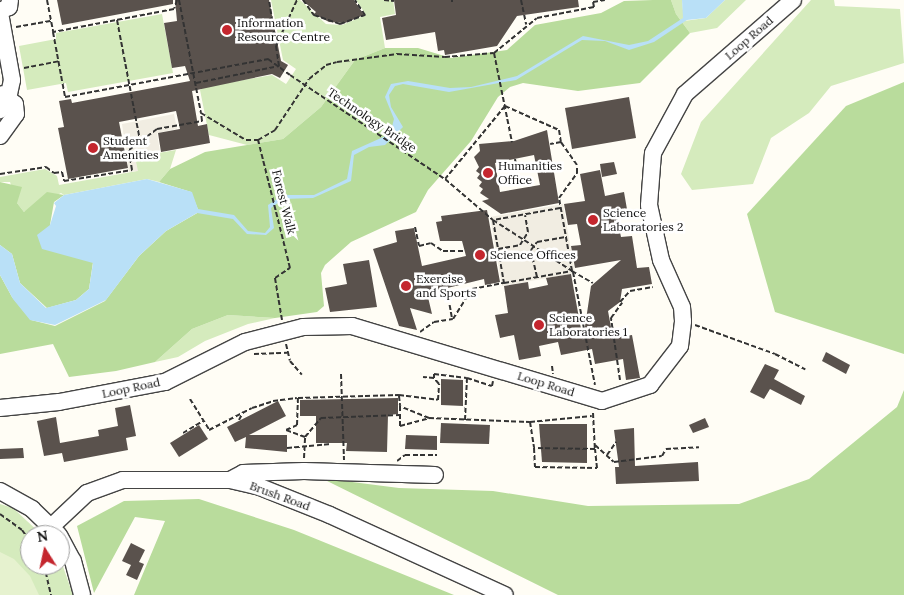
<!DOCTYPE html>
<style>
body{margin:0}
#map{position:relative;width:904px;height:595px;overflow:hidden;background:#fffdf5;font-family:Lora,serif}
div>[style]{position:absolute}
.green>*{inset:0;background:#d5ebbd}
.forest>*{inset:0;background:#b9dc9c}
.pitch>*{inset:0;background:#e6f2cf}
.plaza>*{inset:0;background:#f1ede2}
.water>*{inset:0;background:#b9e0f7}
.building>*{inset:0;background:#5a524d}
.path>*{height:2px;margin-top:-1px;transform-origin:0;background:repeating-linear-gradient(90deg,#333 0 5px,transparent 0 7.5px)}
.roads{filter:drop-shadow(1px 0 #444) drop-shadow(-1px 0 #444) drop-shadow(0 1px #444) drop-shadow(0 -1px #444)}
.minor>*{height:16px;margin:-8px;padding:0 8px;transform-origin:8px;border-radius:8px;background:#fff}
.path-bridge>*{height:2px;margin-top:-1px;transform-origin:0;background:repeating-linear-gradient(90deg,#333 0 5px,transparent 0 7.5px)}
.dots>*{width:14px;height:14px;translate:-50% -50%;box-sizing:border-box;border:2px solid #fff;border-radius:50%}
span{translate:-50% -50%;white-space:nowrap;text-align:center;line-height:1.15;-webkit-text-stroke:5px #fff;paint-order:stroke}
.poi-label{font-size:12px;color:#111}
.left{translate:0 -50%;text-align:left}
.street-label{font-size:12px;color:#111}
.north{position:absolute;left:20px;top:525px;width:50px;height:50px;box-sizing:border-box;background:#fff;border:1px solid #a0a0a0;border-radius:50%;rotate:350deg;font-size:14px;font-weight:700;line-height:20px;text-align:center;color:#111}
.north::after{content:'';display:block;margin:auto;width:18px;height:22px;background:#c4262e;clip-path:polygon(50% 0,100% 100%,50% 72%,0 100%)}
</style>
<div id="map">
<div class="green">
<i style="clip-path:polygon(271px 0,300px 0,326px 24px,342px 25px,366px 15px,356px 0,393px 0,395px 14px,380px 17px,385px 48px,355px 60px,321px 107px,283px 139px,247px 145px,209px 135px,200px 90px,204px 87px,272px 75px,286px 84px,296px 69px,283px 60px)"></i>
<i style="clip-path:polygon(671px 0,682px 0,684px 21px,706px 18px,725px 0,746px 0,717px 28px,690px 33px,676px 14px)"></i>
<i style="clip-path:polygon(811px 0,834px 0,835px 6px,900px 9px,904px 63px,831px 86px,809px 113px,771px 138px,753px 184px,692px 190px,681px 174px,701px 122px)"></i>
<i style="clip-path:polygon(162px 14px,173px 73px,68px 92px,66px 83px,27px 90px,19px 46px,56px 39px,56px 33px)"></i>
<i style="clip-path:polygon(176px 150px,170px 169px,159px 182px,147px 179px,64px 195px,61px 193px,24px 212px,17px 203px,10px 182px,0 182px,0 177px,45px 169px,57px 176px,59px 185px,137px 171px,135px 157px)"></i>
<i style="clip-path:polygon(228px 315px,275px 318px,248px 324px,205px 341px,178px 357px,155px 362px,192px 329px)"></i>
<i style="clip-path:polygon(0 504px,13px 508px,42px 535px,30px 535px,30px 565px,60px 565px,60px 558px,73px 595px,0 595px)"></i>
</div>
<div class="forest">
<i style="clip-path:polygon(653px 0,671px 0,676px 14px,690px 33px,640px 83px,578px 91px,523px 83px,510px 87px,498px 97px,471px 141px,428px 190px,416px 212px,351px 242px,325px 265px,321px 273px,324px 306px,317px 312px,275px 318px,228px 315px,192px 329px,155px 362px,116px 371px,69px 377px,53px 344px,0 354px,0 275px,12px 297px,31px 320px,55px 326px,105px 301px,139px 256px,166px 231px,199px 212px,191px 192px,159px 182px,170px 169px,205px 152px,283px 139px,321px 107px,355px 60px,385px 48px,418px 48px,451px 58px,507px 50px,535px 25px,601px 13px,624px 1px)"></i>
<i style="clip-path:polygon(904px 82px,904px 354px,775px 312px,747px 214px,846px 106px)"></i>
<i style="clip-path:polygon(0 182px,22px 187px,17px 203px,24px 212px,47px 192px,64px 195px,54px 202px,50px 225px,71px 256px,93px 262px,89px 289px,76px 300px,47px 308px,20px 283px,12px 254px,0 245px)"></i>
<i style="clip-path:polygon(904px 390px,904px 595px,558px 595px,321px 478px,399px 488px,493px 491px,588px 506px,739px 504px,809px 479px,897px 407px)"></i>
<i style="clip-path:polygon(199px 499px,294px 530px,454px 595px,134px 595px,165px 521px,135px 517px,94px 593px,77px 526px,124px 501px)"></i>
</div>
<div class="pitch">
<i style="clip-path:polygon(0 552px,14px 559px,30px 576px,39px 595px,0 595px)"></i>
</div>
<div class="plaza">
<i style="clip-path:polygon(174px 114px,177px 129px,157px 133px,160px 152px,135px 157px,138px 171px,129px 172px,122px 124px)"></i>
<i style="clip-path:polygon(563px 204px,575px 273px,502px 286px,490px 217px)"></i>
</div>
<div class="water">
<i style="clip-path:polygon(682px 0,725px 0,706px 18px,687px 20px,654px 42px,629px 50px,605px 41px,582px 40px,516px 80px,449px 92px,403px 84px,395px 86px,389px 95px,391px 107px,403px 127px,385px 145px,369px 147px,354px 155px,351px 181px,313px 198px,283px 199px,271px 208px,274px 228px,266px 235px,247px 234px,233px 219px,197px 213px,166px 231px,139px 256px,106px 300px,55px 325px,30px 320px,13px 299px,0 275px,0 245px,12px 254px,20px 283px,46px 308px,76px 300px,89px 289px,93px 263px,42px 249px,37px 235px,50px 225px,56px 206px,54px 203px,64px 195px,147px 179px,192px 192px,198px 209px,234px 215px,248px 231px,265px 233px,270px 227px,268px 205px,283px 195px,314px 195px,347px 179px,352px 151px,390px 134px,394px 119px,385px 97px,391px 84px,408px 81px,450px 88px,471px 87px,517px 76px,583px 36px,629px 45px,648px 41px,683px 18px)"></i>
</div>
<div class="building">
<i style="clip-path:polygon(57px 0,173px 0,173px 4px,62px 25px)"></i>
<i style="clip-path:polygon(175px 0,269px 0,281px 61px,288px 65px,280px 78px,272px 74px,192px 91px,198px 126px,207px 124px,210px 143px,161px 152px,158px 133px,180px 129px,176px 111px,119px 122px,128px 168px,68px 179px,58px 128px,64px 127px,59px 101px,71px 99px,72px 103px,190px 81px,185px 66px,172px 68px,164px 23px,177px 21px)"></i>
<i style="clip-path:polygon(302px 0,354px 0,364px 15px,345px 23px,329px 22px,314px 14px,316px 12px)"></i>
<i style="clip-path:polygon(394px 0,578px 0,579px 7px,517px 16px,497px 46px,445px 55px,444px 50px,438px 51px,435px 32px,386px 40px,382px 18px,396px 15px)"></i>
<i style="clip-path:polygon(629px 97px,636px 138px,572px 149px,565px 108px)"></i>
<i style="clip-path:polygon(evenodd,547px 130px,559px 203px,501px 214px,482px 201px,489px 199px,480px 193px,483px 189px,479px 186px,482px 182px,477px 178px,480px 174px,476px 171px,479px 167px,474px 157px,480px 151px,479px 144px,514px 141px,547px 130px,534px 155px,540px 185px,500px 192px,495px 163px,534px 155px)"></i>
<i style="clip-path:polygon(614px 162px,617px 174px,602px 177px,600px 164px)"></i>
<i style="clip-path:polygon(600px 170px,605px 196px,624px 192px,628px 215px,617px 217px,621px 237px,632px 236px,637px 268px,649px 267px,652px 284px,622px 289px,620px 302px,608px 311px,613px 338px,632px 335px,640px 378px,626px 380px,623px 359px,595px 364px,592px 349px,561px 355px,558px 342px,539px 346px,541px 356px,519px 360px,514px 335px,500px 338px,495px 315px,508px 313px,504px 286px,528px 282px,529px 289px,548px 285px,546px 278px,571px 274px,583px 340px,591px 286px,621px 260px,575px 268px,571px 246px,581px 245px,577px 224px,568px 225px,564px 204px,585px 201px,580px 174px)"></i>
<i style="clip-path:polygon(487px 210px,500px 282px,485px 285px,484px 279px,427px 293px,432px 314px,410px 308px,417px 330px,399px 326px,373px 249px,397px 242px,395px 231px,414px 228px,422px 266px,466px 256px,462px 241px,440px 241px,436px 222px,442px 221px,441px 216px)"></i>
<i style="clip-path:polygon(369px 260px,377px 307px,330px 312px,325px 288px,347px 284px,343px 264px)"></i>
<i style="clip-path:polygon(826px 352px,850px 365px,846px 374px,822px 361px)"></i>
<i style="clip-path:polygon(765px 364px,779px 370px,774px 379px,805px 396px,801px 405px,770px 389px,764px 399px,750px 392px)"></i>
<i style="clip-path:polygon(441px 379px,463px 380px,463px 406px,441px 405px)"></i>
<i style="clip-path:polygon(398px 398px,398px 414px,388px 415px,387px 452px,346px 451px,347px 443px,316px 443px,316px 416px,300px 416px,300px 400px)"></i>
<i style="clip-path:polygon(278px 401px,286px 416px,249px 435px,287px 435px,287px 452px,245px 448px,246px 437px,235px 442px,227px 427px)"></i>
<i style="clip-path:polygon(130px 405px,136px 436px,126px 438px,128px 450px,64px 462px,62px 453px,44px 456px,37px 421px,56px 417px,60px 443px,99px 436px,98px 430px,118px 426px,115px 408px)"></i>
<i style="clip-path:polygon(705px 418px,709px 427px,693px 433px,689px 425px)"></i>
<i style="clip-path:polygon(441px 423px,490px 425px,489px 444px,440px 443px)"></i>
<i style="clip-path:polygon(539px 424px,587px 424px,587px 463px,542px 462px)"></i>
<i style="clip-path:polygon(199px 425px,208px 439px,179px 457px,170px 443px)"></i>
<i style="clip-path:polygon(634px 428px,635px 466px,698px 462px,699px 481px,616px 484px,615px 467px,619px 467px,614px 430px)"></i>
<i style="clip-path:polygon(406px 435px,437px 436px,437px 450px,405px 449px)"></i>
<i style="clip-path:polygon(23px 448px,24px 458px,0 459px,0 449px)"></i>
<i style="clip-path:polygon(131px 543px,145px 550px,139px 562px,144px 564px,137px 580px,126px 575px,131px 565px,122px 561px)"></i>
</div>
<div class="path">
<i style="left:47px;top:0;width:33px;rotate:79deg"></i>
<i style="left:177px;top:0;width:9px;rotate:108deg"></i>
<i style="left:174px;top:9px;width:123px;rotate:169.2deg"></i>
<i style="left:53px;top:32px;width:66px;rotate:79.5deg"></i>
<i style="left:65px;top:97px;width:207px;rotate:-10.6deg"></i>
<i style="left:268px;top:59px;width:27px;rotate:36deg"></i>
<i style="left:179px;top:0;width:115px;rotate:79deg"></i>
<i style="left:201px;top:113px;width:52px;rotate:31deg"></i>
<i style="left:246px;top:140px;width:12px"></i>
<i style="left:303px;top:0;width:19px;rotate:54deg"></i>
<i style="left:314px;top:15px;width:28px;rotate:19deg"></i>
<i style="left:340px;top:24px;width:27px;rotate:-20deg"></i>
<i style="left:365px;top:15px;width:18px;rotate:-124deg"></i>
<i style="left:384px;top:0;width:10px;rotate:6deg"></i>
<i style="left:452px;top:0;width:2px;rotate:90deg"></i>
<i style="left:521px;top:0;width:25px;rotate:78deg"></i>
<i style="left:117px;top:20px;width:123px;rotate:79.2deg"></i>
<i style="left:16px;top:27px;width:36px;rotate:-10deg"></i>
<i style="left:276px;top:46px;width:51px;rotate:-65.5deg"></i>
<i style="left:494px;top:53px;width:91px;rotate:78.6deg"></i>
<i style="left:24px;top:68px;width:36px;rotate:-11deg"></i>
<i style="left:196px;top:83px;width:85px;rotate:-11.6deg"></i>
<i style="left:279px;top:66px;width:67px;rotate:-98.6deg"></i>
<i style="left:505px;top:106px;width:94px;rotate:129.4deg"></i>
<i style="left:445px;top:179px;width:63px;rotate:40.5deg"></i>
<i style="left:493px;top:220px;width:94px;rotate:32.8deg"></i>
<i style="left:572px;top:271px;width:74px;rotate:-100.1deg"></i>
<i style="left:559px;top:198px;width:31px;rotate:-54deg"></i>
<i style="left:577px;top:173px;width:8px;rotate:-90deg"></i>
<i style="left:577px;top:165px;width:28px;rotate:-125deg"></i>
<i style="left:505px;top:106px;width:59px;rotate:24deg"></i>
<i style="left:559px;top:130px;width:12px;rotate:81deg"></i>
<i style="left:561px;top:142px;width:11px;rotate:170deg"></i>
<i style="left:515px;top:159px;width:29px;rotate:80deg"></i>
<i style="left:0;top:174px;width:47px;rotate:-8.7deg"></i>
<i style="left:46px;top:167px;width:10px;rotate:37deg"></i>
<i style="left:54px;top:173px;width:8px;rotate:-7deg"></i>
<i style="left:62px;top:172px;width:9px;rotate:77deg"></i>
<i style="left:64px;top:181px;width:69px;rotate:-9.2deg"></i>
<i style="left:132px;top:170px;width:20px;rotate:-99deg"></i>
<i style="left:129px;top:150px;width:35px;rotate:-37deg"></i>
<i style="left:157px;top:129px;width:46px;rotate:-10.1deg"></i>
<i style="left:202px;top:121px;width:8px;rotate:-97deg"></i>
<i style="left:560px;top:208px;width:68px;rotate:169.8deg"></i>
<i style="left:493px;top:220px;width:64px;rotate:80.1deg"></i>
<i style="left:504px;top:283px;width:69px;rotate:-10deg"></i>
<i style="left:572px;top:271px;width:24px;rotate:30deg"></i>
<i style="left:415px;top:227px;width:19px;rotate:78deg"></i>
<i style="left:419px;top:246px;width:12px;rotate:-14deg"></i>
<i style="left:431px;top:243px;width:14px;rotate:34deg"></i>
<i style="left:443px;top:251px;width:22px"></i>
<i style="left:498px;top:249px;width:22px;rotate:-10deg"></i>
<i style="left:520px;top:245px;width:15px;rotate:-58deg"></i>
<i style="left:528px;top:232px;width:17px;rotate:-100deg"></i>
<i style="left:573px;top:272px;width:115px;rotate:79deg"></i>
<i style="left:537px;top:277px;width:28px;rotate:-103deg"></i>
<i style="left:531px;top:250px;width:10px;rotate:-53deg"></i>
<i style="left:537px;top:242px;width:29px;rotate:-10deg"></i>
<i style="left:447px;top:290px;width:29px;rotate:80deg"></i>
<i style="left:620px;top:302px;width:15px;rotate:-48deg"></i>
<i style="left:630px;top:291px;width:23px;rotate:-10deg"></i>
<i style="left:282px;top:320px;width:43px;rotate:-99.5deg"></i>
<i style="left:275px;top:278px;width:18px;rotate:-34deg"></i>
<i style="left:290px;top:268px;width:132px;rotate:-104deg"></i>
<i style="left:258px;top:140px;width:20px;rotate:-30deg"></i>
<i style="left:275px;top:130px;width:61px;rotate:-56.3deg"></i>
<i style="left:309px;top:79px;width:22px;rotate:-39deg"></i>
<i style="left:326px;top:65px;width:11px;rotate:-15deg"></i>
<i style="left:337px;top:62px;width:61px;rotate:-7.6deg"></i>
<i style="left:397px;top:54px;width:48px;rotate:3.6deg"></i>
<i style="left:445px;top:57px;width:49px;rotate:-4.7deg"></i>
<i style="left:494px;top:53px;width:55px;rotate:-39.1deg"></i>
<i style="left:537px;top:18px;width:58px;rotate:-10.9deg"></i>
<i style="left:594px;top:7px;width:5px;rotate:-101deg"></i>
<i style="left:593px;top:2px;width:12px;rotate:-9deg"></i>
<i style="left:695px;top:325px;width:85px;rotate:19.9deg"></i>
<i style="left:775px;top:354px;width:34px;rotate:27deg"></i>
<i style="left:420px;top:332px;width:17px;rotate:-36deg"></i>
<i style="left:434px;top:322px;width:19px;rotate:-9deg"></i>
<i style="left:453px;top:319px;width:36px;rotate:-58deg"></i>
<i style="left:472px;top:289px;width:33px;rotate:-11deg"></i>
<i style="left:286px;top:344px;width:17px;rotate:77deg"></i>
<i style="left:290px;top:361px;width:18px;rotate:49deg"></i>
<i style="left:254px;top:354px;width:33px;rotate:-2deg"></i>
<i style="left:552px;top:366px;width:8px;rotate:83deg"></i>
<i style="left:341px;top:374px;width:86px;rotate:88deg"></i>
<i style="left:434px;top:378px;width:4px;rotate:-90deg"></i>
<i style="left:434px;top:374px;width:33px;rotate:7deg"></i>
<i style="left:467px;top:378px;width:26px;rotate:18deg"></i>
<i style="left:492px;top:386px;width:5px;rotate:-79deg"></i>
<i style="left:620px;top:380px;width:63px;rotate:-98.3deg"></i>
<i style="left:611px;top:318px;width:19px;rotate:-54deg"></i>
<i style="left:399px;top:396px;width:10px;rotate:84deg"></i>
<i style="left:190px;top:399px;width:36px;rotate:58deg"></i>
<i style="left:209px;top:430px;width:48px;rotate:-27.1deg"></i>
<i style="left:252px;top:408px;width:22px;rotate:-18deg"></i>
<i style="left:273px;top:401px;width:24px;rotate:-7deg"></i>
<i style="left:593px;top:413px;width:36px;rotate:87deg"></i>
<i style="left:595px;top:449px;width:61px;rotate:-179.1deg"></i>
<i style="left:534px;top:448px;width:19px;rotate:87deg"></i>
<i style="left:535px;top:467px;width:62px;rotate:0.9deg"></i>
<i style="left:597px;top:468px;width:19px;rotate:-96deg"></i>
<i style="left:429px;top:418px;width:31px;rotate:-158deg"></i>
<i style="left:400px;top:406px;width:20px;rotate:90deg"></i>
<i style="left:400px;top:426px;width:30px;rotate:-15deg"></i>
<i style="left:429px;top:418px;width:101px;rotate:2.3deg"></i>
<i style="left:530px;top:422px;width:26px;rotate:81deg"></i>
<i style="left:239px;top:420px;width:9px;rotate:-63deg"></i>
<i style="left:465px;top:420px;width:42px;rotate:-87.3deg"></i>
<i style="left:530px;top:422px;width:62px;rotate:-5.5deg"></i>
<i style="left:183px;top:433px;width:23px;rotate:-31deg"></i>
<i style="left:305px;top:437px;width:20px;rotate:-160deg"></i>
<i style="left:286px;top:430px;width:12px;rotate:-24deg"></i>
<i style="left:297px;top:425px;width:27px;rotate:-88deg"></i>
<i style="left:298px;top:398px;width:101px;rotate:-1.7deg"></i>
<i style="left:399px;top:395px;width:39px;rotate:7deg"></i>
<i style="left:438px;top:400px;width:16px;rotate:-86deg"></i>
<i style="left:439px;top:384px;width:8px;rotate:-130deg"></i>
<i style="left:434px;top:378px;width:11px;rotate:-175deg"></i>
<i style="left:595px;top:445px;width:25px;rotate:42deg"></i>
<i style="left:614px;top:462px;width:48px;rotate:-7.1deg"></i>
<i style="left:662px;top:456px;width:8px;rotate:-60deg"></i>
<i style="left:666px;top:449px;width:33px;rotate:-3deg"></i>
<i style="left:287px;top:448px;width:44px;rotate:-5.2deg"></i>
<i style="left:607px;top:455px;width:16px;rotate:-55deg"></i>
<i style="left:304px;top:458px;width:21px;rotate:-87deg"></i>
<i style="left:305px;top:437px;width:25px;rotate:-50deg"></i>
<i style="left:321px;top:418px;width:79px;rotate:-2.2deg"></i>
<i style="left:397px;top:461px;width:10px;rotate:-37deg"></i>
<i style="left:405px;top:455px;width:32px"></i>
<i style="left:0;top:514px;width:27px;rotate:36deg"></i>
<i style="left:22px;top:530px;width:14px;rotate:54deg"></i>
<i style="left:44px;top:565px;width:31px;rotate:77deg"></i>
</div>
<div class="roads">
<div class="minor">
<i style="left:0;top:11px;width:10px;rotate:-24deg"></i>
<i style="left:9px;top:7px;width:7px;rotate:-82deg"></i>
<i style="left:0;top:13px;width:68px;rotate:79.8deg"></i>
<i style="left:12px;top:80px;width:19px;rotate:102deg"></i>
<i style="left:8px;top:99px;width:14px;rotate:126deg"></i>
<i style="left:0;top:136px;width:27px;rotate:-54deg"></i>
<i style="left:16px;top:114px;width:10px;rotate:-96deg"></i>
<i style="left:15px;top:104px;width:16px;rotate:-142deg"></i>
<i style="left:0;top:408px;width:59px;rotate:-5.8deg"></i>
<i style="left:59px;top:402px;width:108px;rotate:-10.7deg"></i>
<i style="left:165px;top:382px;width:89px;rotate:-26.6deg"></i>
<i style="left:245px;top:342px;width:60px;rotate:-14.5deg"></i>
<i style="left:303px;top:327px;width:49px;rotate:-1.2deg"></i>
<i style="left:352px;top:326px;width:261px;rotate:16.7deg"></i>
<i style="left:602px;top:401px;width:51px;rotate:-18.4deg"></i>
<i style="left:650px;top:385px;width:49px;rotate:-52.4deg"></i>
<i style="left:680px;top:346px;width:25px;rotate:-83deg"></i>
<i style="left:683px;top:321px;width:14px;rotate:-94deg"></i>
<i style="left:682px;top:307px;width:51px;rotate:-114.1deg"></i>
<i style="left:661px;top:260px;width:56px;rotate:-102.3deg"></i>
<i style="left:649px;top:205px;width:52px;rotate:-85.6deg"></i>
<i style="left:653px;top:153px;width:67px;rotate:-61.5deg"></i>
<i style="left:685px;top:94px;width:143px;rotate:-41deg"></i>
<i style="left:230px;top:480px;width:15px;rotate:-28deg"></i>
<i style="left:243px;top:473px;width:61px;rotate:-1.9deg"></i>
<i style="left:304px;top:471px;width:131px;rotate:1.7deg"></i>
<i style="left:0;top:491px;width:37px;rotate:29deg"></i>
<i style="left:32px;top:509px;width:37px;rotate:44deg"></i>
<i style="left:52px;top:526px;width:48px;rotate:-43.3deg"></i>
<i style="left:87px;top:493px;width:38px;rotate:-20deg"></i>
<i style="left:123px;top:480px;width:107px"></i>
<i style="left:230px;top:480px;width:31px;rotate:13deg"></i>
<i style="left:260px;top:487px;width:75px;rotate:21.8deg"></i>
<i style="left:330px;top:515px;width:192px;rotate:24.6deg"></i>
<i style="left:60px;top:537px;width:27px;rotate:62deg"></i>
<i style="left:73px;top:561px;width:35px;rotate:75deg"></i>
</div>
</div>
<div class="path-bridge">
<i style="left:290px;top:75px;width:187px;rotate:33.9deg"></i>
</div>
<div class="dots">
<i style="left:227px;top:30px;background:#c4262e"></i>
<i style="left:93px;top:148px;background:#c4262e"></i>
<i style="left:488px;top:173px;background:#c4262e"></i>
<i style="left:593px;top:220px;background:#c4262e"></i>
<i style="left:480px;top:255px;background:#c4262e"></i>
<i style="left:406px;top:286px;background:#c4262e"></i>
<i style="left:539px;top:325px;background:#c4262e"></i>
</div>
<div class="poi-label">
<span class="left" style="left:237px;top:30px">Information<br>Resource Centre</span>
<span class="left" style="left:103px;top:148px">Student<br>Amenities</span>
<span class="left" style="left:498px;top:173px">Humanities<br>Office</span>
<span class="left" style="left:603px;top:220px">Science<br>Laboratories 2</span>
<span class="left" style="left:490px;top:255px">Science Offices</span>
<span class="left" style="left:416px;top:286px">Exercise<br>and Sports</span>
<span class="left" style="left:549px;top:325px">Science<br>Laboratories 1</span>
</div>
<div class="street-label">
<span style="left:749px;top:38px;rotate:-41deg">Loop Road</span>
<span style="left:372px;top:120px;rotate:34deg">Technology Bridge</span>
<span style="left:284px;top:202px;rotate:76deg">Forest Walk</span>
<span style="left:546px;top:384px;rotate:17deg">Loop Road</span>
<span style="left:131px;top:388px;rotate:-12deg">Loop Road</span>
<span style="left:280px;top:496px;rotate:20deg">Brush Road</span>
</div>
<div class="north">N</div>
</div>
